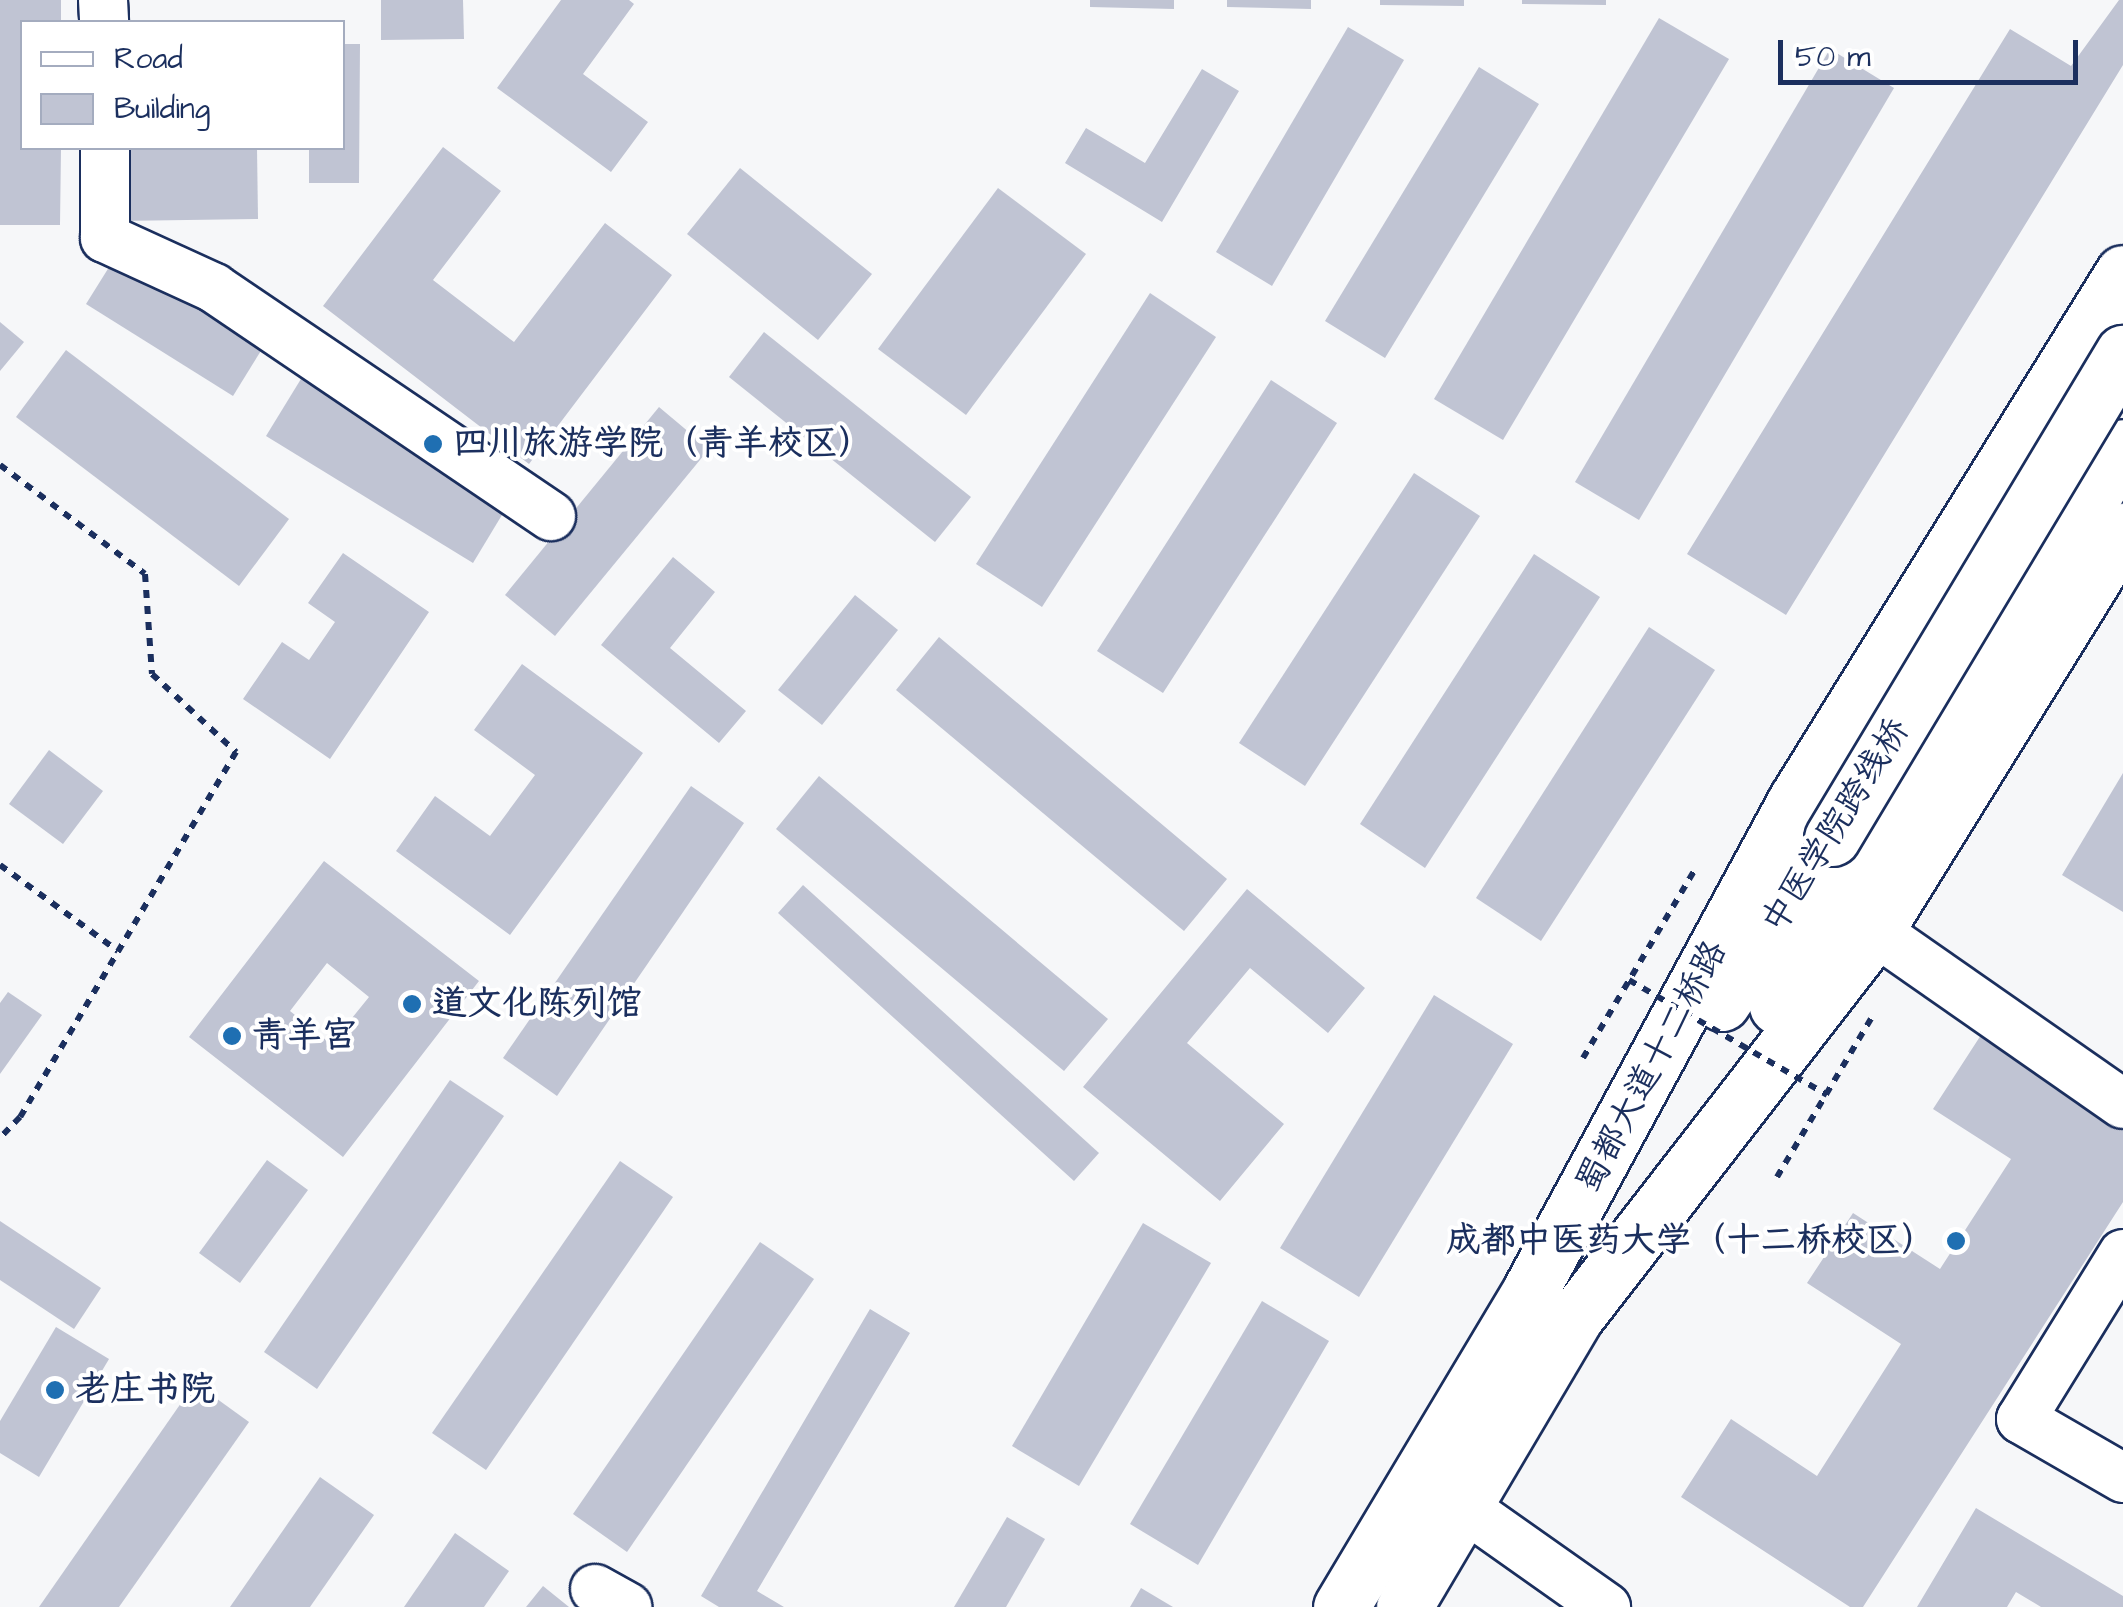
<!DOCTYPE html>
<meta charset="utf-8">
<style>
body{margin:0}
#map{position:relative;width:2123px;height:1607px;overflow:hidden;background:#f6f7f9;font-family:"Architects Daughter","LXGW WenKai TC",sans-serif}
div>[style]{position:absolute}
.building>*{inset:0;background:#c0c4d3}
.path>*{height:6px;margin-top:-3px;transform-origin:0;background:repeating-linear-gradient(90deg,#1b2f5e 0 8px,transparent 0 16px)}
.roads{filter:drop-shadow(2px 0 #1b2f5e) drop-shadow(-2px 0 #1b2f5e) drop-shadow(0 2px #1b2f5e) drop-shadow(0 -2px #1b2f5e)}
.minor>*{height:48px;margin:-24px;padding:0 24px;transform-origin:24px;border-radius:24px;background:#fff}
.major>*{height:55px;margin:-27.5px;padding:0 27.5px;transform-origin:27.5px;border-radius:27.5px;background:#fff}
.path-bridge>*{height:6px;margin-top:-3px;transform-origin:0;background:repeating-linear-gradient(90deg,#1b2f5e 0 8px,transparent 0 16px)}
.bridges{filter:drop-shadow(2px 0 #1b2f5e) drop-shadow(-2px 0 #1b2f5e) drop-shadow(0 2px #1b2f5e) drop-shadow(0 -2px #1b2f5e)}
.major-bridge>*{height:55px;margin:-27.5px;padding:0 27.5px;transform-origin:27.5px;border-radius:27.5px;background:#fff}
.dots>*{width:28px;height:28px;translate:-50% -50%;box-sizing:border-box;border:5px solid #fff;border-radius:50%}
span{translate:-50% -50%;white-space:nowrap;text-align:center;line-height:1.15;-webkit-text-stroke:8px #fff;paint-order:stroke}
.poi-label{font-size:35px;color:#1b2f5e;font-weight:700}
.left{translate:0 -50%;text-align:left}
.right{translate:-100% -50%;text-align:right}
.street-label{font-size:35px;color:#1b2f5e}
.legend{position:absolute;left:20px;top:20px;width:325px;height:130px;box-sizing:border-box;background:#fff;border:2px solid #a4acbf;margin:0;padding:12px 18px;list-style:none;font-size:30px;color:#1b2f5e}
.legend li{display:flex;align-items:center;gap:20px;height:50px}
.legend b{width:50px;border:2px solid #a4acbf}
.scale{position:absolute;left:1778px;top:40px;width:300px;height:45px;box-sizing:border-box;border:5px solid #1b2f5e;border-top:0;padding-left:12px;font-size:30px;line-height:35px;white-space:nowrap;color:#1b2f5e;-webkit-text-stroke:8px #fff;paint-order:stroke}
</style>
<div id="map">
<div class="building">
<i style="clip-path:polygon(0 0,61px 0,61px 22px,22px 22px,22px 148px,61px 148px,60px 225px,0 225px)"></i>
<i style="clip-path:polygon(381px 0,463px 0,464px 39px,381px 40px)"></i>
<i style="clip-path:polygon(561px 0,629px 0,634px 4px,583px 74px,648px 122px,611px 172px,497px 88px)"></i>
<i style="clip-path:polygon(1090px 0,1174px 0,1174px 9px,1090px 7px)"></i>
<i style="clip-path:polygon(1227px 0,1311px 0,1311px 9px,1227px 7px)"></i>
<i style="clip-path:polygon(1380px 0,1464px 0,1464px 6px,1380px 5px)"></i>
<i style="clip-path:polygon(1522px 0,1606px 0,1606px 5px,1522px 4px)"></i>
<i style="clip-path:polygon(2119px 0,2123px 0,2123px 65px,1786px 615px,1687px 554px,2010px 29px,2071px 66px)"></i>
<i style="clip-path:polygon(1659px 18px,1729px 59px,1503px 440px,1434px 399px)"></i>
<i style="clip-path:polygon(1348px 27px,1404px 60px,1272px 286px,1216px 252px)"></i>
<i style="clip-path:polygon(342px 44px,360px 44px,359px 183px,309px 183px,309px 148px,342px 148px)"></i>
<i style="clip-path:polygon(1830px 49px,1894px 88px,1639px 520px,1575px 482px)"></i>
<i style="clip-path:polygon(1479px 67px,1539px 104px,1385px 358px,1325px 321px)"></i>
<i style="clip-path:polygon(1202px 69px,1239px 91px,1162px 222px,1065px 163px,1086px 128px,1145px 163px)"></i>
<i style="clip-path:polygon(443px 147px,501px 191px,433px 280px,514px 342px,605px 223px,672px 275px,529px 464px,323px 306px)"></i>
<i style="clip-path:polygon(117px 148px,257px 148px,258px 219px,118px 221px)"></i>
<i style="clip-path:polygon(740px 168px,872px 274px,818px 340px,687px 234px)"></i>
<i style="clip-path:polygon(998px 188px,1086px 254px,966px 415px,878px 349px)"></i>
<i style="clip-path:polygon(116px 256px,262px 349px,233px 396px,86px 304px)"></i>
<i style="clip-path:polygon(1150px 293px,1216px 337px,1042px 607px,976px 564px)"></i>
<i style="clip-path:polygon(0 322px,24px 342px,0 371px)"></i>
<i style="clip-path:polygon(764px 332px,971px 497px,935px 542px,729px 377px)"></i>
<i style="clip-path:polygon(66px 350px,289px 519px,239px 586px,16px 417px)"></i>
<i style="clip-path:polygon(304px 374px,511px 500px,473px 563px,266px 436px)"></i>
<i style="clip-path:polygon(1271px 380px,1337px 423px,1163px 693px,1097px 651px)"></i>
<i style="clip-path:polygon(659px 407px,709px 449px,555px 636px,505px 595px)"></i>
<i style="clip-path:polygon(1414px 473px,1480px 516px,1305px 786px,1239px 743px)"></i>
<i style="clip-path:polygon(343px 553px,429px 612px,330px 759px,243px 699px,282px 642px,309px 660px,335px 622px,308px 603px)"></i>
<i style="clip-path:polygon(1534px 554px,1600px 597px,1425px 868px,1360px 824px)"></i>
<i style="clip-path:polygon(673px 557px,715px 592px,670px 648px,746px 711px,719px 743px,601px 645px)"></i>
<i style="clip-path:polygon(855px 595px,898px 630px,822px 725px,778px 690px)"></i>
<i style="clip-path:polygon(1649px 627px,1715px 670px,1541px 941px,1476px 898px)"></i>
<i style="clip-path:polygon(939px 637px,1227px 879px,1184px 931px,896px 690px)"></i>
<i style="clip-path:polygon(522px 664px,643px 753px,510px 935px,396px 851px,435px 796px,490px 836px,535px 775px,474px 730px)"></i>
<i style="clip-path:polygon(49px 750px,103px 791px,63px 844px,9px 804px)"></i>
<i style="clip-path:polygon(2123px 773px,2123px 912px,2062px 875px)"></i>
<i style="clip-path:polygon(819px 776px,1108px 1019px,1064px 1071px,776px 829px)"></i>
<i style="clip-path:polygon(691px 786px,744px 823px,557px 1096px,503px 1058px)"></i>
<i style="clip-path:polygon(evenodd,324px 861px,479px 981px,343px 1157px,189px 1037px,324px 861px,327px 963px,369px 997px,331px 1044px,290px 1011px,327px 963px)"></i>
<i style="clip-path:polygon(803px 885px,1099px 1153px,1074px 1181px,778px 913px)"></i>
<i style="clip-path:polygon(1247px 889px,1365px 988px,1328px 1033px,1250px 968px,1187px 1043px,1284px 1124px,1220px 1201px,1083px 1087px)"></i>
<i style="clip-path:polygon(8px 992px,42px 1015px,0 1074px,0 1003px)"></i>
<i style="clip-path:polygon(1434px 995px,1513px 1044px,1359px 1297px,1280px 1248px)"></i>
<i style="clip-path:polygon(1981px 1035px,2123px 1128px,2123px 1202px,1863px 1607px,1850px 1607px,1681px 1497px,1731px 1419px,1817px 1476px,1901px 1344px,1807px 1283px,1853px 1213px,1940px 1269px,2011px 1159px,1933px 1109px)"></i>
<i style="clip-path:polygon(450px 1080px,504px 1116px,317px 1389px,264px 1352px)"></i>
<i style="clip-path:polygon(267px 1160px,308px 1190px,240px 1283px,199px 1253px)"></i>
<i style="clip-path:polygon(620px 1161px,673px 1197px,486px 1470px,432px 1433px)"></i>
<i style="clip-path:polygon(0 1221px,101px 1288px,74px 1329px,0 1280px)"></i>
<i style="clip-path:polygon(1143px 1223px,1211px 1263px,1079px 1486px,1012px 1446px)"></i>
<i style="clip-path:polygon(760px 1242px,814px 1279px,627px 1552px,573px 1514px)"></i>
<i style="clip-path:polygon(1262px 1301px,1329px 1341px,1198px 1565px,1130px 1524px)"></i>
<i style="clip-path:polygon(870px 1309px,910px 1333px,757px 1591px,784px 1607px,719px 1607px,701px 1596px)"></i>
<i style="clip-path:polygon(56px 1327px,109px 1359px,39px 1477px,0 1453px,0 1421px)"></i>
<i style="clip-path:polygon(195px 1383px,249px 1422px,119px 1607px,39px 1607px)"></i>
<i style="clip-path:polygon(320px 1477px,374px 1515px,310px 1607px,230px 1607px)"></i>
<i style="clip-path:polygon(1976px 1508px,2123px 1596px,2123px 1607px,2041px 1607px,2016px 1592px,2007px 1607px,1917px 1607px)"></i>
<i style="clip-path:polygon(1007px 1517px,1045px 1539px,1006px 1607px,954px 1607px)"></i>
<i style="clip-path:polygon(455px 1533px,509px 1571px,484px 1607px,404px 1607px)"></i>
<i style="clip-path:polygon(543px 1586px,569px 1607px,526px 1607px)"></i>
<i style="clip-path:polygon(1141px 1588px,1173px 1607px,1130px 1607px)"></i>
</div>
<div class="path">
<i style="left:0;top:465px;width:181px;rotate:36.9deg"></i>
<i style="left:145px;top:574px;width:100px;rotate:86deg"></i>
<i style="left:152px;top:674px;width:115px;rotate:42.9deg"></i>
<i style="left:236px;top:752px;width:424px;rotate:120.6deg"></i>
<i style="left:20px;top:1117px;width:29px;rotate:134deg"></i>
<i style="left:0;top:865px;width:146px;rotate:36.1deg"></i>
<i style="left:1583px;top:1058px;width:223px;rotate:-59.3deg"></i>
<i style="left:1777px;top:1177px;width:184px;rotate:-59.3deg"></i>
</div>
<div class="roads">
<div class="minor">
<i style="left:103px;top:0;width:22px;rotate:87deg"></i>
<i style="left:105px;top:148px;width:90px;rotate:90deg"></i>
<i style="left:105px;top:238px;width:120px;rotate:24.6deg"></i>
<i style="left:214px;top:288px;width:407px;rotate:34.1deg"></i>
<i style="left:1875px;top:931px;width:302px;rotate:34.9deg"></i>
<i style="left:2123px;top:1254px;width:194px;rotate:121.7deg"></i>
<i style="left:2021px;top:1419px;width:118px;rotate:30deg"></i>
<i style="left:1464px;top:1507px;width:174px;rotate:35.2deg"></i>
<i style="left:595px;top:1589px;width:37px;rotate:29deg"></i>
</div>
<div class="major">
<i style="left:1722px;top:1003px;width:198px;rotate:-56.3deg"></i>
<i style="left:1777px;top:1006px;width:657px;rotate:-58.24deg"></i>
<i style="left:1341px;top:1607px;width:370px;rotate:-59.1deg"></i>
<i style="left:1531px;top:1289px;width:556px;rotate:-61.55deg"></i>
<i style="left:1796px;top:800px;width:620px;rotate:-58.18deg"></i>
<i style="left:1404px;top:1607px;width:339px;rotate:-59.4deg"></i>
<i style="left:1577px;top:1315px;width:486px;rotate:-52.2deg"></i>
<i style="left:1875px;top:931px;width:471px;rotate:-58.2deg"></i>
</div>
</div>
<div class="path-bridge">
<i style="left:1629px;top:980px;width:229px;rotate:30.1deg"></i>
</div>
<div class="bridges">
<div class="major-bridge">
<i style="left:1832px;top:838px;width:566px;rotate:-59.04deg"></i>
</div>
</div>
<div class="dots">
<i style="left:433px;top:444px;background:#1f6fb2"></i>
<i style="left:412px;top:1004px;background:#1f6fb2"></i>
<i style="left:232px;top:1036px;background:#1f6fb2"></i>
<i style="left:1956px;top:1241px;background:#1f6fb2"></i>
<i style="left:55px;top:1390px;background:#1f6fb2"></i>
</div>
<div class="poi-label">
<span class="left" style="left:453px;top:444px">四川旅游学院（青羊校区）</span>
<span class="left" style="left:432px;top:1004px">道文化陈列馆</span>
<span class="left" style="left:252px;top:1036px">青羊宫</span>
<span class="right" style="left:1936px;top:1241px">成都中医药大学（十二桥校区）</span>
<span class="left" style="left:75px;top:1390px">老庄书院</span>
</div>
<div class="street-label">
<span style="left:1836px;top:826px;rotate:-58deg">中医学院跨线桥</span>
<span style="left:1652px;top:1067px;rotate:-62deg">蜀都大道十二桥路</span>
</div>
<ul class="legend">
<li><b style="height:12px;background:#fff"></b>Road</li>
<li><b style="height:28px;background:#c0c4d3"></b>Building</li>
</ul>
<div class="scale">50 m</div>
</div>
